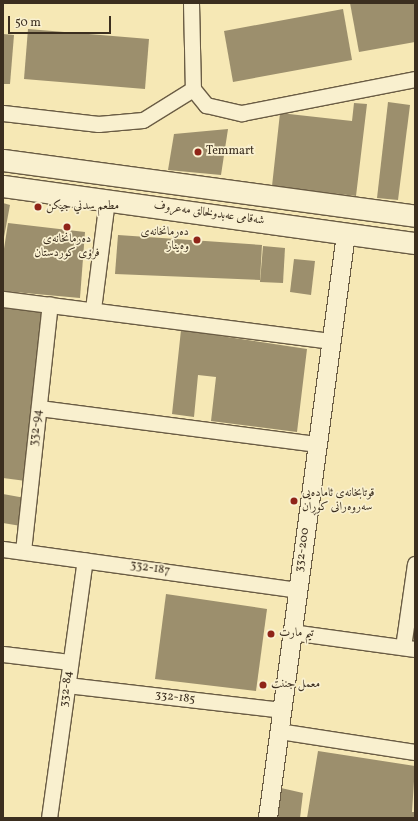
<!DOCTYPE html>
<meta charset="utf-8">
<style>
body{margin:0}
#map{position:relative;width:418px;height:821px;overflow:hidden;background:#f6e8b5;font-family:Vollkorn,Amiri,serif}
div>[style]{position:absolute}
.building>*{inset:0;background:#9c8f6d}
.roads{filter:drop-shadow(1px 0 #6a5c44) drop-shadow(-1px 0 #6a5c44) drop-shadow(0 1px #6a5c44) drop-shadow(0 -1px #6a5c44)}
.minor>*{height:15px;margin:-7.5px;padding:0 7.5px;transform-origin:7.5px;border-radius:7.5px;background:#f9f0cf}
.tertiary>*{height:18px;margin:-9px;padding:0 9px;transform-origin:9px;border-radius:9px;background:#f9f0cf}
.secondary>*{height:21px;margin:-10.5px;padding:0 10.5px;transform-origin:10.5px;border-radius:10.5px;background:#f9f0cf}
.dots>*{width:11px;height:11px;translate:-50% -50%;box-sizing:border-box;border:2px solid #f9f0cf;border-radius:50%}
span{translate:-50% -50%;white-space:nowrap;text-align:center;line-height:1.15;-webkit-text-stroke:3.5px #f9f0cf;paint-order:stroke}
.poi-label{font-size:12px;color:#3b2e1f}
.left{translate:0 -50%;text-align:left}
.right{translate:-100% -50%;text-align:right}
.street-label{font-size:12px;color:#3b2e1f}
.frame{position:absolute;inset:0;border:4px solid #3b2e1f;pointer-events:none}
.scale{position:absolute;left:8px;top:16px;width:103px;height:18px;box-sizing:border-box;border:2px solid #3b2e1f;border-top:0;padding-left:5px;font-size:12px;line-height:14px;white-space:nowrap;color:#3b2e1f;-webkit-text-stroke:3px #f9f0cf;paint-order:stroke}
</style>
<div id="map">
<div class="building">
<i style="clip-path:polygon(350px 3px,415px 3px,415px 42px,359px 52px)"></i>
<i style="clip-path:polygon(343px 9px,352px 60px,233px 82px,224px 31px)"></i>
<i style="clip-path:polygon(28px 29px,149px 39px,145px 89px,24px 79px)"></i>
<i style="clip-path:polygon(3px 34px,14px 35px,10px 84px,3px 84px)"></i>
<i style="clip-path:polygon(388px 102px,410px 105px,398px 200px,377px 198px)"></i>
<i style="clip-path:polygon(354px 103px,367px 104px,356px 196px,272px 186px,280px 113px,352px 121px)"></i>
<i style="clip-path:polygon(228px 129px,221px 175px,168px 170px,174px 134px)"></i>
<i style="clip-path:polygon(3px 203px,10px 205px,4px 237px,3px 237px)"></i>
<i style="clip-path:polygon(8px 223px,85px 232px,80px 298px,3px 291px,3px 255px)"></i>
<i style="clip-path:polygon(118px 235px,262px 245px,260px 280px,115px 274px)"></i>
<i style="clip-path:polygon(263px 246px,285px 248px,283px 283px,260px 282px)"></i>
<i style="clip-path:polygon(294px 259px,315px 261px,311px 295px,290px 292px)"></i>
<i style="clip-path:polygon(3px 304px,46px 309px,26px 481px,3px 478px)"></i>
<i style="clip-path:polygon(181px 330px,307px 349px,297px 432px,211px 421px,216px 377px,198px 375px,194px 417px,172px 414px)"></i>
<i style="clip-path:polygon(3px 494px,25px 498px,21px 526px,3px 523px)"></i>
<i style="clip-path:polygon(166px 594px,267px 609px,256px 691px,155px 679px)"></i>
<i style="clip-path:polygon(318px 751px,415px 766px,412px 812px,415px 812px,415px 818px,307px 818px)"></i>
<i style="clip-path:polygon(281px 788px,303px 793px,300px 818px,278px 818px)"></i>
</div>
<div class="roads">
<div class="minor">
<i style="left:191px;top:3px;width:86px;rotate:88.7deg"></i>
<i style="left:193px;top:89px;width:21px;rotate:51deg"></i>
<i style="left:206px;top:105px;width:37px;rotate:13deg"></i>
<i style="left:242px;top:113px;width:176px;rotate:-11.1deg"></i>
<i style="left:3px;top:113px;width:96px;rotate:6.6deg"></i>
<i style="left:98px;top:124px;width:45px;rotate:-5.1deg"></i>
<i style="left:143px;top:120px;width:59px;rotate:-31.8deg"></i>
<i style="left:3px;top:299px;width:332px;rotate:7.3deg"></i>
<i style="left:93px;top:309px;width:110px;rotate:-82.7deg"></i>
<i style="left:39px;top:408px;width:281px;rotate:7.4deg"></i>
<i style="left:3px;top:549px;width:297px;rotate:7.9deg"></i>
<i style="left:23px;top:551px;width:248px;rotate:-83.8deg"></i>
<i style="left:291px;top:632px;width:125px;rotate:7.8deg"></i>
<i style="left:403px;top:647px;width:84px;rotate:-81.8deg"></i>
<i style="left:3px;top:654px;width:67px;rotate:6.8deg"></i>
<i style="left:67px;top:685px;width:216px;rotate:6.6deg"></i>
<i style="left:279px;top:731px;width:138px;rotate:8.8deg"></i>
<i style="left:49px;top:818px;width:260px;rotate:-82.1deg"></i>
</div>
<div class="tertiary">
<i style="left:268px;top:818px;width:589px;rotate:-82.39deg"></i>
</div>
<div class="secondary">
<i style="left:3px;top:160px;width:416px;rotate:7.7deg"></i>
<i style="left:3px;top:186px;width:416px;rotate:7.9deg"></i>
</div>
</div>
<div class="dots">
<i style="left:198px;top:152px;background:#8f2418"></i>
<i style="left:38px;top:207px;background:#8f2418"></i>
<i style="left:67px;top:227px;background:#8f2418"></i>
<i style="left:197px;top:240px;background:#8f2418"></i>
<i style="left:294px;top:501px;background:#8f2418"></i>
<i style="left:271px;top:634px;background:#8f2418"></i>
<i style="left:263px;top:685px;background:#8f2418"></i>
</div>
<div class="poi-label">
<span class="left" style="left:206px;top:152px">Temmart</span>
<span class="left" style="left:46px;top:207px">مطعم سدني جيكن</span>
<span class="right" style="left:189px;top:240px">دەرمانخانەی<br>وەیناز</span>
<span style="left:67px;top:247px">دەرمانخانەی<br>فرۆی کوردستان</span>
<span class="left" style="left:302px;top:501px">قوتابخانەی ئامادەیی<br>سەروەرانی کوڕان</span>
<span class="left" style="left:279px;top:634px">تيم مارت</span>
<span class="left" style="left:271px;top:685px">معمل جننت</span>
</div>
<div class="street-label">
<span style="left:209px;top:214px;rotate:8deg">شەقامی عەبدولخالق مەعروف</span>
<span style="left:37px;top:428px;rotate:-84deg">332-94</span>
<span style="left:303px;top:550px;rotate:-82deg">332-200</span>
<span style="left:150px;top:569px;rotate:8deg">332-187</span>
<span style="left:67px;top:689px;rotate:-83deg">332-84</span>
<span style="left:175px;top:698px;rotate:7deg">332-185</span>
</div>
<div class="frame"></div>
<div class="scale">50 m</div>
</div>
